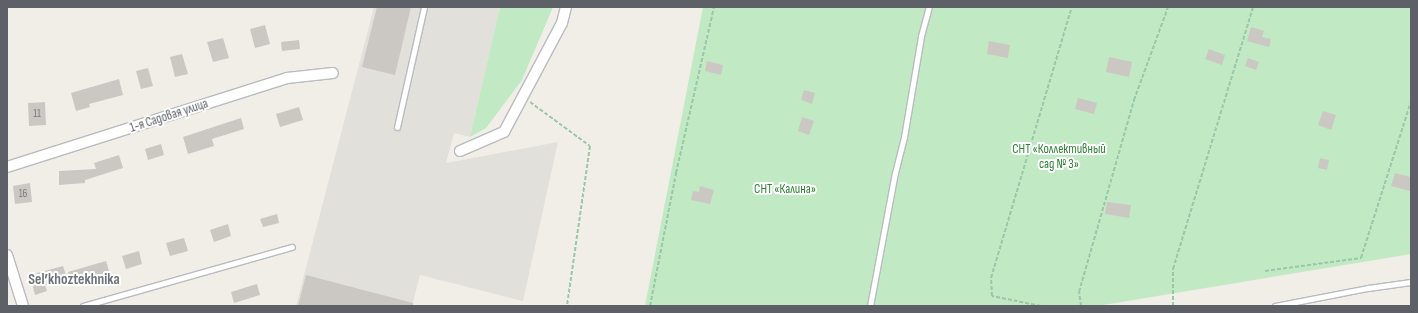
<!DOCTYPE html>
<meta charset="utf-8">
<style>
body{margin:0}
#map{position:relative;width:1418px;height:313px;overflow:hidden;background:#f0eee6;font-family:"Sofia Sans Condensed",sans-serif}
div>[style]{position:absolute}
.industrial>*{inset:0;background:#e1e0da}
.green>*{inset:0;background:#c1e9c3}
.building>*{inset:0;background:#cbc8c3}
.path>*{height:2px;margin-top:-1px;transform-origin:0;background:repeating-linear-gradient(90deg,#99c7a8 0 4px,transparent 0 6px)}
.roads{filter:drop-shadow(1px 0 #b8bbc0) drop-shadow(-1px 0 #b8bbc0) drop-shadow(0 1px #b8bbc0) drop-shadow(0 -1px #b8bbc0)}
.lane>*{height:5px;margin:-2.5px;padding:0 2.5px;transform-origin:2.5px;border-radius:2.5px;background:#fff}
.street>*{height:10px;margin:-5px;padding:0 5px;transform-origin:5px;border-radius:5px;background:#fff}
span{translate:-50% -50%;white-space:nowrap;text-align:center;line-height:1.15;-webkit-text-stroke:4px #fff;paint-order:stroke}
.number-label{font-size:11px;color:#787b7e}
.number-label span{-webkit-text-stroke-width:0}
.street-label{font-size:13px;color:#5d6167}
.park-label{font-size:13px;color:#308337}
.quarter-label{font-size:15px;color:#6e7379;font-weight:700}
.frame{position:absolute;inset:0;border:8px solid #5d6167;pointer-events:none}
</style>
<div id="map">
<div class="industrial">
<i style="clip-path:polygon(374px 7px,500px 7px,470px 137px,454px 133px,446px 163px,558px 142px,523px 301px,420px 275px,412px 306px,296px 306px)"></i>
</div>
<div class="green">
<i style="clip-path:polygon(500px 7px,553px 7px,522px 80px,486px 128px,470px 137px)"></i>
<i style="clip-path:polygon(703px 7px,1411px 7px,1411px 254px,1097px 306px,645px 306px)"></i>
</div>
<div class="building">
<i style="clip-path:polygon(377px 7px,411px 7px,395px 75px,362px 67px)"></i>
<i style="clip-path:polygon(265px 25px,270px 44px,255px 48px,250px 29px)"></i>
<i style="clip-path:polygon(1251px 27px,1264px 31px,1262px 37px,1271px 39px,1269px 47px,1247px 41px)"></i>
<i style="clip-path:polygon(223px 38px,229px 58px,213px 62px,207px 42px)"></i>
<i style="clip-path:polygon(299px 40px,300px 49px,282px 51px,281px 42px)"></i>
<i style="clip-path:polygon(989px 41px,1010px 45px,1008px 58px,987px 54px)"></i>
<i style="clip-path:polygon(1209px 49px,1225px 55px,1222px 65px,1205px 59px)"></i>
<i style="clip-path:polygon(182px 54px,188px 74px,175px 77px,170px 57px)"></i>
<i style="clip-path:polygon(1109px 57px,1132px 62px,1129px 77px,1106px 72px)"></i>
<i style="clip-path:polygon(1248px 58px,1259px 62px,1256px 70px,1245px 66px)"></i>
<i style="clip-path:polygon(707px 61px,723px 65px,721px 75px,705px 71px)"></i>
<i style="clip-path:polygon(148px 68px,153px 86px,141px 89px,136px 71px)"></i>
<i style="clip-path:polygon(119px 79px,123px 95px,89px 104px,90px 107px,76px 111px,71px 93px)"></i>
<i style="clip-path:polygon(804px 90px,815px 93px,812px 104px,801px 100px)"></i>
<i style="clip-path:polygon(1078px 98px,1097px 103px,1094px 114px,1075px 109px)"></i>
<i style="clip-path:polygon(45px 102px,46px 125px,29px 126px,28px 103px)"></i>
<i style="clip-path:polygon(299px 107px,303px 120px,280px 127px,276px 114px)"></i>
<i style="clip-path:polygon(1323px 111px,1336px 115px,1331px 130px,1318px 125px)"></i>
<i style="clip-path:polygon(802px 117px,814px 121px,809px 135px,798px 131px)"></i>
<i style="clip-path:polygon(241px 118px,244px 129px,212px 139px,214px 146px,188px 154px,183px 137px)"></i>
<i style="clip-path:polygon(161px 144px,164px 155px,148px 160px,145px 149px)"></i>
<i style="clip-path:polygon(119px 155px,123px 168px,85px 180px,85px 183px,59px 185px,59px 171px,96px 169px,94px 163px)"></i>
<i style="clip-path:polygon(1320px 158px,1329px 160px,1327px 170px,1318px 168px)"></i>
<i style="clip-path:polygon(1395px 173px,1411px 177px,1410px 191px,1391px 186px)"></i>
<i style="clip-path:polygon(30px 183px,32px 202px,15px 204px,13px 186px)"></i>
<i style="clip-path:polygon(700px 186px,714px 190px,710px 204px,691px 200px,693px 191px,699px 192px)"></i>
<i style="clip-path:polygon(1107px 202px,1131px 205px,1129px 218px,1105px 214px)"></i>
<i style="clip-path:polygon(277px 214px,279px 223px,263px 227px,260px 219px)"></i>
<i style="clip-path:polygon(228px 224px,231px 236px,214px 242px,210px 230px)"></i>
<i style="clip-path:polygon(184px 238px,188px 251px,170px 256px,166px 243px)"></i>
<i style="clip-path:polygon(139px 251px,142px 264px,126px 269px,122px 256px)"></i>
<i style="clip-path:polygon(106px 261px,110px 274px,72px 286px,68px 272px)"></i>
<i style="clip-path:polygon(63px 266px,67px 278px,45px 285px,47px 291px,35px 295px,30px 275px)"></i>
<i style="clip-path:polygon(306px 275px,413px 303px,413px 306px,298px 306px)"></i>
<i style="clip-path:polygon(257px 284px,260px 295px,234px 303px,231px 292px)"></i>
</div>
<div class="path">
<i style="left:530px;top:102px;width:74px;rotate:36.3deg"></i>
<i style="left:590px;top:146px;width:162px;rotate:98.2deg"></i>
<i style="left:1265px;top:271px;width:97px;rotate:-7.7deg"></i>
<i style="left:1361px;top:258px;width:165px;rotate:-72.3deg"></i>
<i style="left:650px;top:306px;width:136px;rotate:-78.9deg"></i>
<i style="left:676px;top:173px;width:170px;rotate:-77.1deg"></i>
<i style="left:1041px;top:306px;width:50px;rotate:-168.5deg"></i>
<i style="left:992px;top:296px;width:18px;rotate:-93deg"></i>
<i style="left:991px;top:278px;width:283px;rotate:-73.4deg"></i>
<i style="left:1081px;top:306px;width:14px;rotate:-98deg"></i>
<i style="left:1079px;top:292px;width:200px;rotate:-74deg"></i>
<i style="left:1134px;top:100px;width:99px;rotate:-69.9deg"></i>
<i style="left:1173px;top:306px;width:37px;rotate:-90deg"></i>
<i style="left:1173px;top:269px;width:274px;rotate:-73deg"></i>
</div>
<div class="roads">
<div class="lane">
<i style="left:397px;top:127px;width:123px;rotate:-77.3deg"></i>
<i style="left:83px;top:306px;width:217px;rotate:-15.8deg"></i>
<i style="left:870px;top:306px;width:135px;rotate:-79.4deg"></i>
<i style="left:895px;top:173px;width:37px;rotate:-76deg"></i>
<i style="left:904px;top:137px;width:102px;rotate:-80.4deg"></i>
<i style="left:921px;top:36px;width:30px;rotate:-75deg"></i>
<i style="left:1275px;top:306px;width:95px;rotate:-11deg"></i>
<i style="left:1368px;top:288px;width:43px;rotate:-7.9deg"></i>
</div>
<div class="street">
<i style="left:460px;top:151px;width:48px;rotate:-23.4deg"></i>
<i style="left:504px;top:132px;width:123px;rotate:-62deg"></i>
<i style="left:562px;top:23px;width:16px;rotate:-76deg"></i>
<i style="left:7px;top:167px;width:294px;rotate:-17.6deg"></i>
<i style="left:287px;top:78px;width:46px;rotate:-6.2deg"></i>
<i style="left:7px;top:255px;width:53px;rotate:72.6deg"></i>
</div>
</div>
<div class="number-label">
<span style="left:37px;top:114px">11</span>
<span style="left:23px;top:194px">16</span>
</div>
<div class="street-label">
<span style="left:169px;top:116px;rotate:-18deg">1-я Садовая улица</span>
</div>
<div class="park-label">
<span style="left:1059px;top:157px">СНТ «Коллективный<br>сад № 3»</span>
<span style="left:785px;top:189px">СНТ «Калина»</span>
</div>
<div class="quarter-label">
<span style="left:74px;top:280px">Sel’khoztekhnika</span>
</div>
<div class="frame"></div>
</div>
